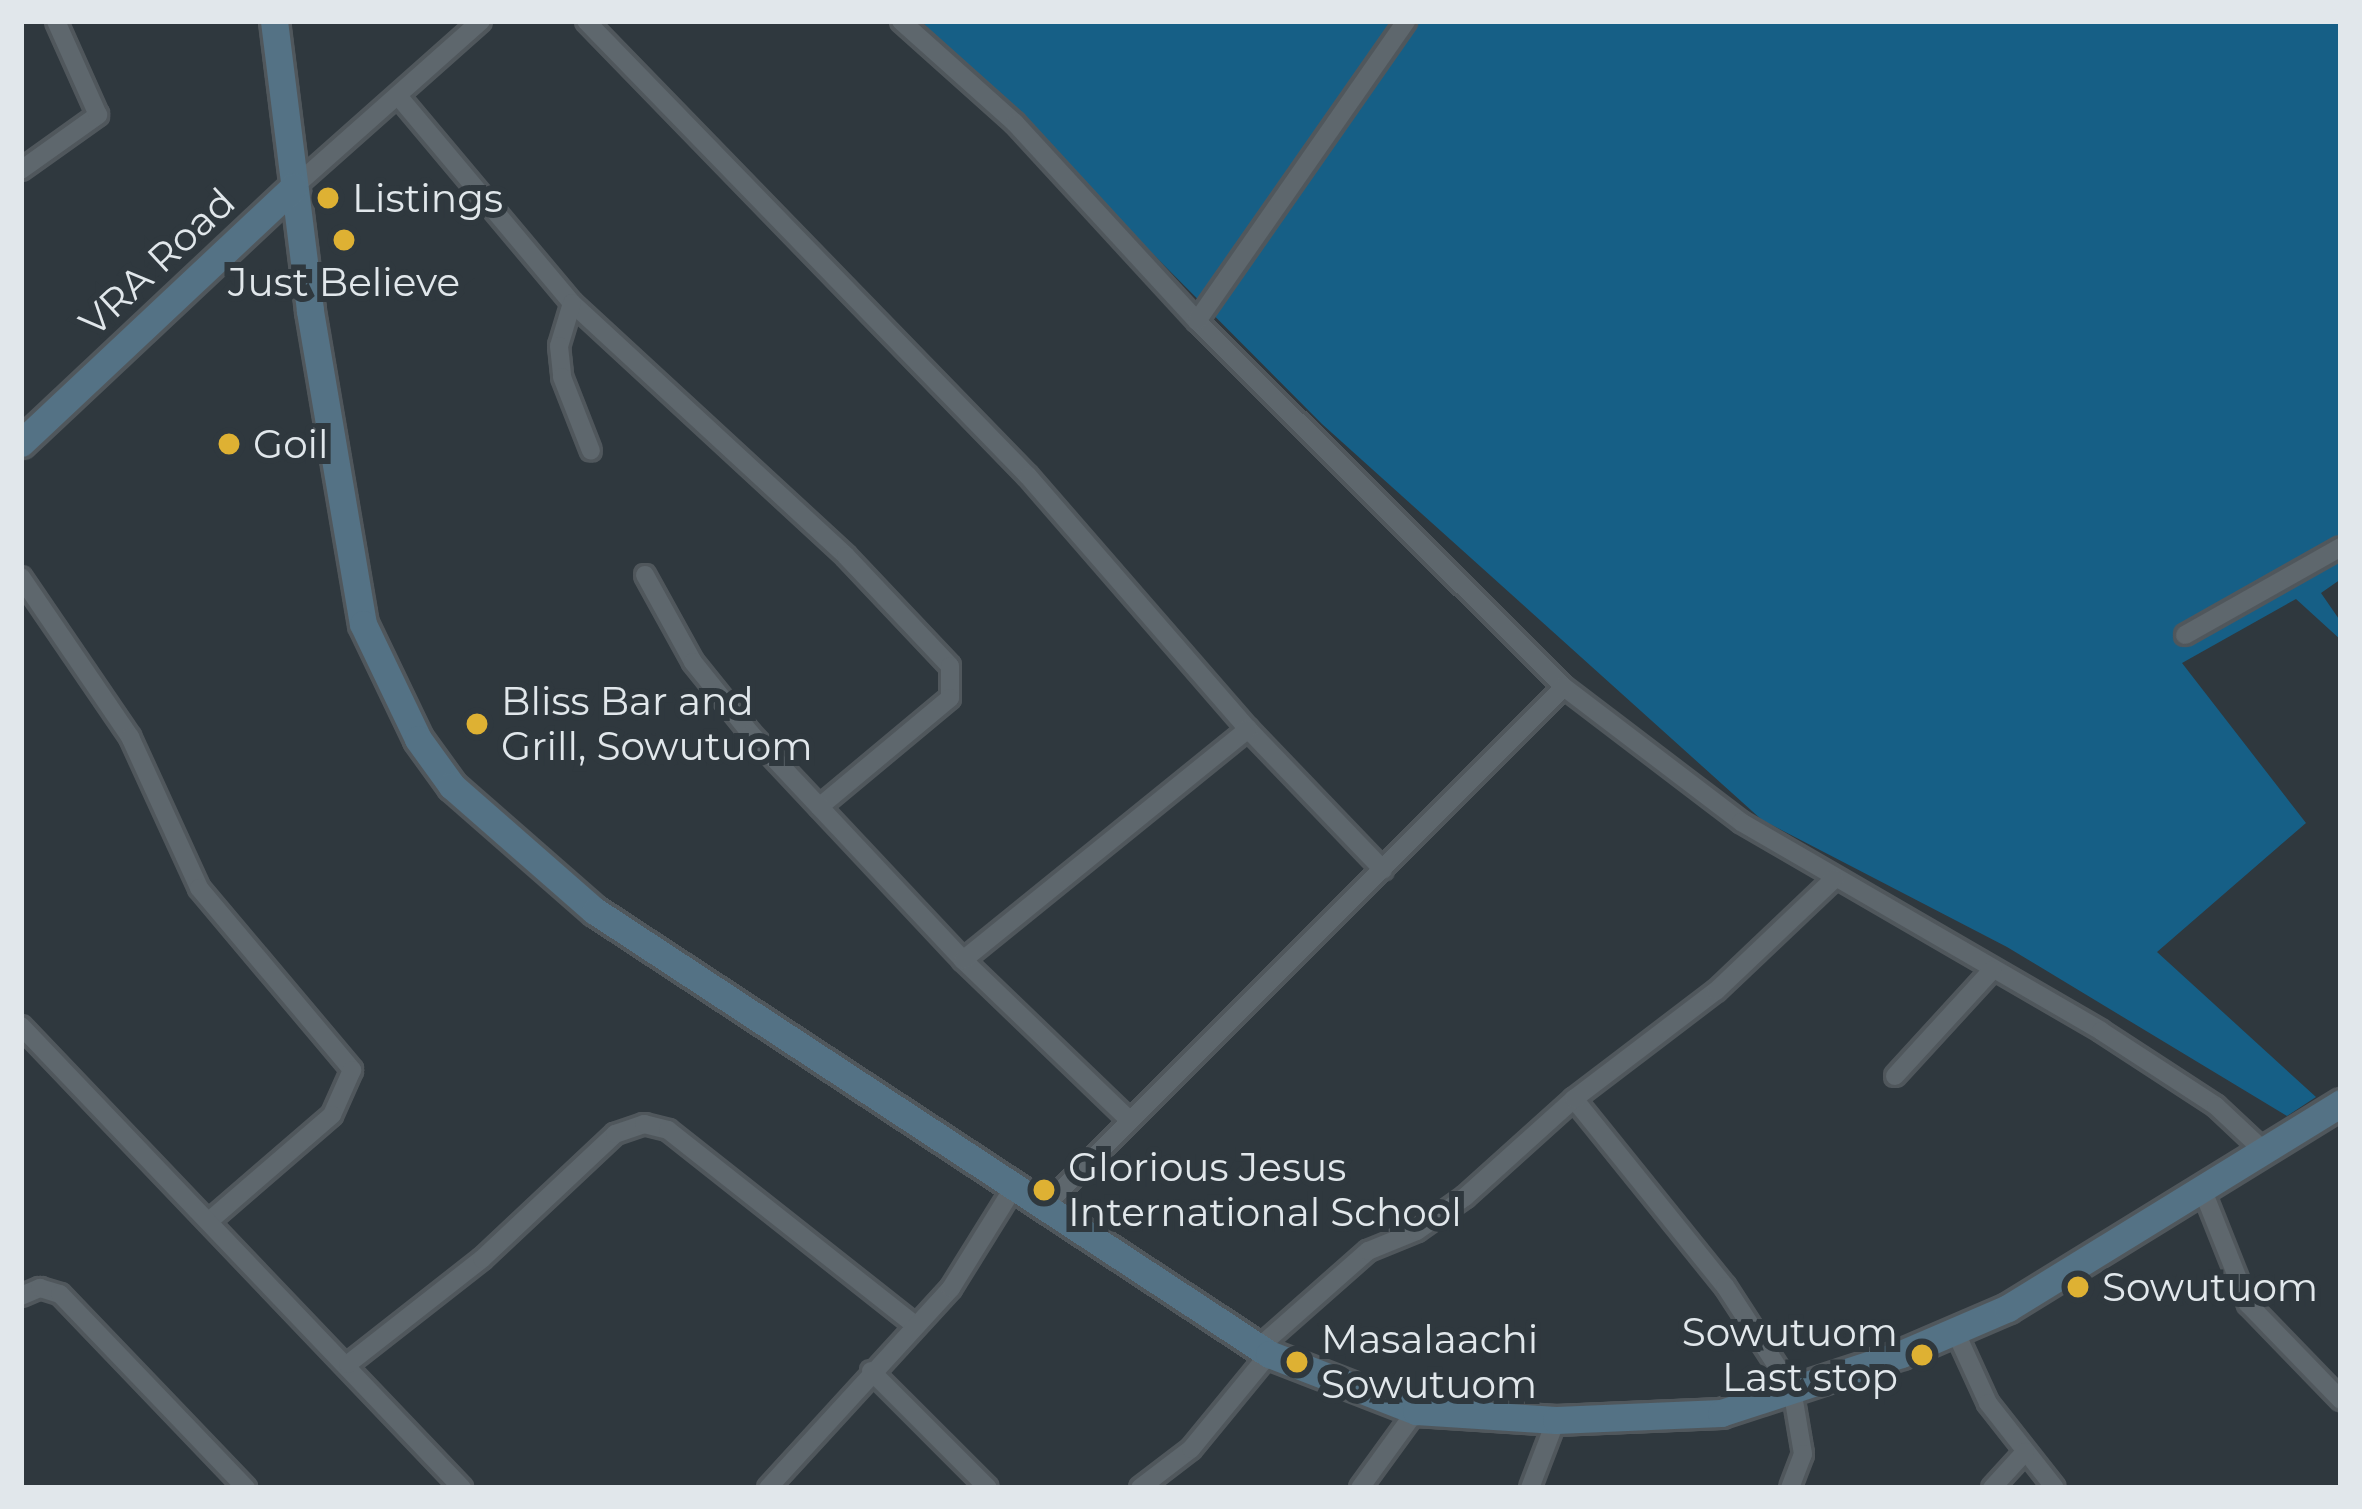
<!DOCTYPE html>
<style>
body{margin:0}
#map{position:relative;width:2362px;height:1509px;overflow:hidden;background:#2f383e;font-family:Montserrat,sans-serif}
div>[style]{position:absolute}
.green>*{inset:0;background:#165f86}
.roads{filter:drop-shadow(3px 0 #50575c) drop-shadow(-3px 0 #50575c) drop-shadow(0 3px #50575c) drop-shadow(0 -3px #50575c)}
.street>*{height:18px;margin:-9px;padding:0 9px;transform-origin:9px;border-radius:9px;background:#5e676d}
.secondary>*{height:27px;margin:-13.5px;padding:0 13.5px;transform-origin:13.5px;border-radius:13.5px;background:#547285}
.dots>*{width:33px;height:33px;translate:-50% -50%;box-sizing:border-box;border:6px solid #2f383e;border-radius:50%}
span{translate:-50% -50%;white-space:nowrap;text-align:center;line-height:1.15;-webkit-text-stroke:12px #2f383e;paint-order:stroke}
.poi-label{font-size:39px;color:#e1e7eb}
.left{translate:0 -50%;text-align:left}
.right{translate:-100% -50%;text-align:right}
.street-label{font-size:39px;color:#e1e7eb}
.frame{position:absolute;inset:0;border:24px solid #e1e7eb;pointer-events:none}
</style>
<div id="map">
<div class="green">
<i style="clip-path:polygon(921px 21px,2341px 21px,2341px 579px,2321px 593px,2341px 622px,2341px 640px,2296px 599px,2182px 663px,2306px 823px,2157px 952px,2316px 1097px,2287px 1116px,2007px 947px,1762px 820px,1322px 424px)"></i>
</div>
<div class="roads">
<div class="street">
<i style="left:586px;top:21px;width:634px;rotate:45.83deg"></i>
<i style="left:1028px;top:476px;width:335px;rotate:49deg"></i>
<i style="left:1248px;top:729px;width:195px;rotate:46.2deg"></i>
<i style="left:901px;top:21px;width:153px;rotate:41.8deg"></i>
<i style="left:1015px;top:123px;width:269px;rotate:47.4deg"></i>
<i style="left:1197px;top:321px;width:518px;rotate:44.92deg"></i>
<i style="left:1564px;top:687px;width:223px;rotate:37.3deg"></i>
<i style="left:1741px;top:822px;width:416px;rotate:30.1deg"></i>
<i style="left:2101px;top:1031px;width:137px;rotate:33.1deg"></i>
<i style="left:2216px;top:1106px;width:66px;rotate:43.2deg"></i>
<i style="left:399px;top:97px;width:269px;rotate:50deg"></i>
<i style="left:572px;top:303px;width:373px;rotate:42.7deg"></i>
<i style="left:846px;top:556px;width:151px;rotate:46.6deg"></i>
<i style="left:950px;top:666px;width:32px;rotate:90deg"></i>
<i style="left:950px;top:698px;width:170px;rotate:140.2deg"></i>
<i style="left:21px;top:170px;width:95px;rotate:-35.5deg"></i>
<i style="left:98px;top:115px;width:103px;rotate:-114.1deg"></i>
<i style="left:294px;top:187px;width:250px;rotate:-41.6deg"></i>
<i style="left:572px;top:303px;width:45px;rotate:106.8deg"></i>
<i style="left:559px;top:346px;width:31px;rotate:84deg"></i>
<i style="left:562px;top:377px;width:79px;rotate:68.6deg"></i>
<i style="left:1197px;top:321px;width:366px;rotate:-55.1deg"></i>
<i style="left:645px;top:575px;width:99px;rotate:61.1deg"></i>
<i style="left:693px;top:662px;width:92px;rotate:51.1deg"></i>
<i style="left:751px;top:734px;width:310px;rotate:46.8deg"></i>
<i style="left:963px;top:960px;width:229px;rotate:43.9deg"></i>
<i style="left:21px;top:577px;width:194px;rotate:55.7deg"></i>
<i style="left:130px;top:737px;width:166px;rotate:65.4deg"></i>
<i style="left:199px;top:888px;width:238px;rotate:49.9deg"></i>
<i style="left:352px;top:1070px;width:49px;rotate:114deg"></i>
<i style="left:332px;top:1115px;width:162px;rotate:139.2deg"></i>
<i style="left:2185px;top:635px;width:179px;rotate:-29.4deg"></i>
<i style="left:963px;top:960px;width:367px;rotate:-39deg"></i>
<i style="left:21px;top:1026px;width:639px;rotate:46.33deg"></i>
<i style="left:1895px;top:1076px;width:144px;rotate:-47.5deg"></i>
<i style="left:1574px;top:1099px;width:240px;rotate:51.1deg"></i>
<i style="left:1725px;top:1286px;width:123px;rotate:57deg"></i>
<i style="left:1792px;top:1389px;width:66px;rotate:80.4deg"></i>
<i style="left:1803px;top:1454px;width:36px;rotate:111deg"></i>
<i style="left:2203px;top:1191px;width:122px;rotate:68.3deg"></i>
<i style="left:2248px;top:1304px;width:134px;rotate:45.9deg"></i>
<i style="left:1047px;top:1204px;width:731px;rotate:-45deg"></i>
<i style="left:21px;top:1296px;width:21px;rotate:-23deg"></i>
<i style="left:40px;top:1288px;width:21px;rotate:17deg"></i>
<i style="left:60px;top:1294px;width:269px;rotate:46.2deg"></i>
<i style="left:1956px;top:1333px;width:77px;rotate:65.4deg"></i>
<i style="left:1988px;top:1403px;width:108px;rotate:51.8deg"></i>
<i style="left:1258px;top:1348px;width:147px;rotate:-41.4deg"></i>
<i style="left:1368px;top:1251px;width:53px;rotate:-22.2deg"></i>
<i style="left:1417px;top:1231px;width:59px;rotate:-35.3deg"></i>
<i style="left:1465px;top:1197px;width:147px;rotate:-42deg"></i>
<i style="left:1574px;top:1099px;width:178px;rotate:-37.3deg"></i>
<i style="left:1716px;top:991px;width:163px;rotate:-43.5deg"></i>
<i style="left:348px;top:1364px;width:170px;rotate:-38.1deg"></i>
<i style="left:482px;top:1259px;width:183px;rotate:-43.2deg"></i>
<i style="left:615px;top:1134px;width:31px;rotate:-19deg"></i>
<i style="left:644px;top:1124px;width:25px;rotate:14deg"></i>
<i style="left:668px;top:1130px;width:316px;rotate:38.3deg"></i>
<i style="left:871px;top:1371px;width:165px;rotate:45deg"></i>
<i style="left:768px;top:1488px;width:271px;rotate:-47.5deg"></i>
<i style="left:951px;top:1288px;width:121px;rotate:-58.1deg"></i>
<i style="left:1140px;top:1488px;width:64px;rotate:-37.4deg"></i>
<i style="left:1191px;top:1449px;width:123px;rotate:-50.6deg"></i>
<i style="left:1360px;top:1488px;width:95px;rotate:-54deg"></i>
<i style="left:1530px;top:1488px;width:73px;rotate:-69.1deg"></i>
<i style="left:1992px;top:1488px;width:49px;rotate:-47.5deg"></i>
</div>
<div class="secondary">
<i style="left:274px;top:21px;width:292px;rotate:82.9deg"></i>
<i style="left:310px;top:311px;width:317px;rotate:80.4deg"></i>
<i style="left:363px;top:624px;width:127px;rotate:64.4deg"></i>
<i style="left:418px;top:739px;width:58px;rotate:54.1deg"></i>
<i style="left:452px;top:786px;width:190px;rotate:41.2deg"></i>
<i style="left:595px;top:911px;width:807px;rotate:33.32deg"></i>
<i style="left:1269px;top:1354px;width:158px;rotate:21.2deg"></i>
<i style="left:1416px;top:1411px;width:140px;rotate:3.7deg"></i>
<i style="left:1556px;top:1420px;width:165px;rotate:-2.4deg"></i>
<i style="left:1721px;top:1413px;width:189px;rotate:-18.1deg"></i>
<i style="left:1901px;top:1354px;width:116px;rotate:-23.3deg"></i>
<i style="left:2008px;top:1308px;width:391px;rotate:-31.6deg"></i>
<i style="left:21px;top:443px;width:374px;rotate:-43.2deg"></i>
</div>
</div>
<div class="dots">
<i style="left:328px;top:198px;background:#deb133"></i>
<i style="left:344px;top:240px;background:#deb133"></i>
<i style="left:229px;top:444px;background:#deb133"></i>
<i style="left:477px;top:724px;background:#deb133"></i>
<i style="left:1044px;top:1190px;background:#deb133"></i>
<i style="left:2078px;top:1287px;background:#deb133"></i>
<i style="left:1922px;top:1355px;background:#deb133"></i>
<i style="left:1297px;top:1362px;background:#deb133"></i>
</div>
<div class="poi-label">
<span class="left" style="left:352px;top:198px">Listings</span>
<span style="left:344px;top:282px">Just Believe</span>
<span class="left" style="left:253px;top:444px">Goil</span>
<span class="left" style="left:501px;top:724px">Bliss Bar and<br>Grill, Sowutuom</span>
<span class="left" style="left:1068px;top:1190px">Glorious Jesus<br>International School</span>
<span class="left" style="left:2102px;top:1287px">Sowutuom</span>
<span class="right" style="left:1898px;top:1355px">Sowutuom<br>Last stop</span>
<span class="left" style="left:1321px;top:1362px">Masalaachi<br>Sowutuom</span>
</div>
<div class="street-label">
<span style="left:157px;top:262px;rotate:-43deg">VRA Road</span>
</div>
<div class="frame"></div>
</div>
